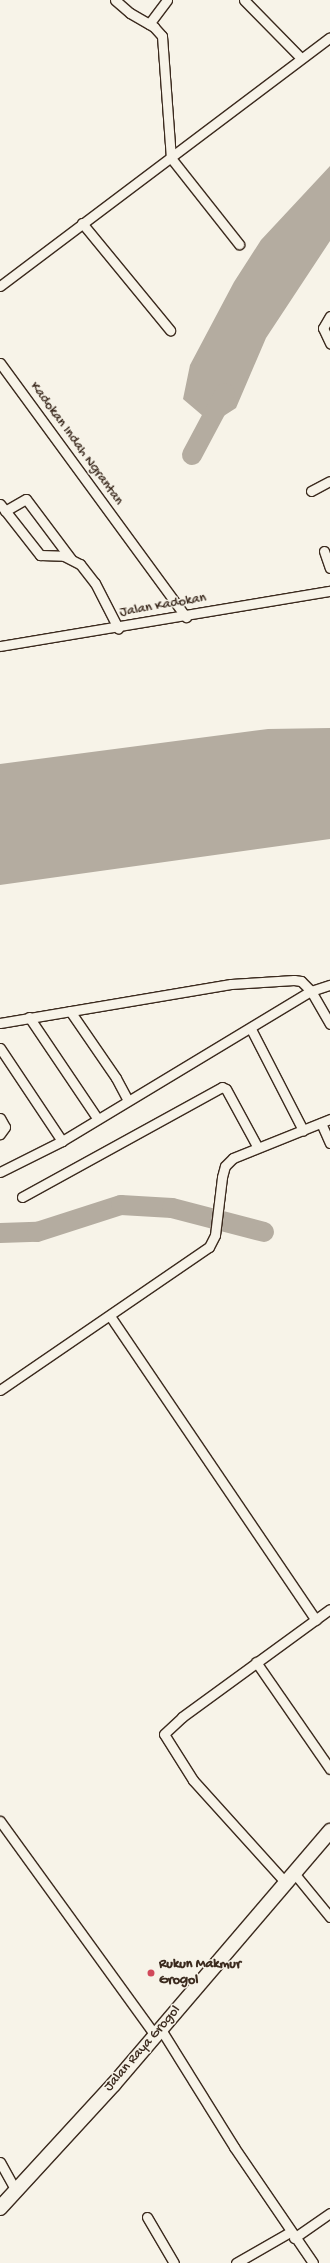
<!DOCTYPE html>
<style>
body{margin:0}
#map{position:relative;width:330px;height:2263px;overflow:hidden;background:#f7f3e8;font-family:"Gochi Hand",sans-serif}
div>[style]{position:absolute}
.water>*{inset:0;background:#b4aca0}
.river>*{height:20px;margin:-10px;padding:0 10px;transform-origin:10px;border-radius:10px;background:#b4aca0}
.roads{filter:drop-shadow(1px 0 #3b2a1e) drop-shadow(-1px 0 #3b2a1e) drop-shadow(0 1px #3b2a1e) drop-shadow(0 -1px #3b2a1e)}
.street>*{height:9px;margin:-4.5px;padding:0 4.5px;transform-origin:4.5px;border-radius:4.5px;background:#f7f3e8}
.primary>*{height:14px;margin:-7px;padding:0 7px;transform-origin:7px;border-radius:7px;background:#f7f3e8}
.dots>*{width:11px;height:11px;translate:-50% -50%;box-sizing:border-box;border:2px solid #f7f3e8;border-radius:50%}
span{translate:-50% -50%;white-space:nowrap;text-align:center;line-height:1.15;-webkit-text-stroke:3px #f7f3e8;paint-order:stroke}
.street-label{font-size:14px;color:#3b2a1e}
.poi-label{font-size:14px;color:#3b2a1e;font-weight:700}
.left{translate:0 -50%;text-align:left}
</style>
<div id="map">
<div class="water">
<i style="clip-path:polygon(330px 166px,330px 241px,266px 338px,236px 408px,222px 417px,203px 416px,183px 399px,190px 365px,234px 282px,261px 240px)"></i>
<i style="clip-path:polygon(330px 728px,330px 839px,0 885px,0 764px,268px 729px)"></i>
</div>
<div class="river">
<i style="left:192px;top:455px;width:70px;rotate:-62deg"></i>
<i style="left:0;top:1233px;width:37px;rotate:-2deg"></i>
<i style="left:37px;top:1232px;width:88px;rotate:-17.8deg"></i>
<i style="left:121px;top:1205px;width:51px;rotate:3.4deg"></i>
<i style="left:172px;top:1208px;width:95px;rotate:14.6deg"></i>
</div>
<div class="roads">
<div class="street">
<i style="left:115px;top:0;width:20px;rotate:41deg"></i>
<i style="left:130px;top:13px;width:28px;rotate:30deg"></i>
<i style="left:154px;top:27px;width:12px;rotate:48deg"></i>
<i style="left:162px;top:36px;width:122px;rotate:85.8deg"></i>
<i style="left:171px;top:158px;width:110px;rotate:51.7deg"></i>
<i style="left:244px;top:0;width:80px;rotate:45.5deg"></i>
<i style="left:149px;top:24px;width:30px;rotate:-53deg"></i>
<i style="left:82px;top:223px;width:139px;rotate:50.6deg"></i>
<i style="left:0;top:286px;width:413px;rotate:-37deg"></i>
<i style="left:330px;top:316px;width:14px;rotate:120deg"></i>
<i style="left:323px;top:328px;width:17px;rotate:65deg"></i>
<i style="left:0;top:363px;width:315px;rotate:53.8deg"></i>
<i style="left:311px;top:491px;width:21px;rotate:-28deg"></i>
<i style="left:0;top:504px;width:65px;rotate:51.9deg"></i>
<i style="left:40px;top:555px;width:24px;rotate:2deg"></i>
<i style="left:64px;top:556px;width:18px;rotate:27deg"></i>
<i style="left:80px;top:564px;width:24px;rotate:52deg"></i>
<i style="left:95px;top:583px;width:51px;rotate:62.9deg"></i>
<i style="left:5px;top:511px;width:24px;rotate:-30deg"></i>
<i style="left:26px;top:499px;width:75px;rotate:53.1deg"></i>
<i style="left:324px;top:551px;width:18px;rotate:71deg"></i>
<i style="left:0;top:646px;width:335px;rotate:-9.5deg"></i>
<i style="left:70px;top:1011px;width:81px;rotate:55.5deg"></i>
<i style="left:116px;top:1078px;width:24px;rotate:62deg"></i>
<i style="left:29px;top:1017px;width:122px;rotate:56deg"></i>
<i style="left:0;top:1023px;width:234px;rotate:-9.6deg"></i>
<i style="left:231px;top:984px;width:63px;rotate:-3.6deg"></i>
<i style="left:294px;top:980px;width:7px;rotate:8deg"></i>
<i style="left:301px;top:981px;width:14px;rotate:45deg"></i>
<i style="left:311px;top:991px;width:38px;rotate:60deg"></i>
<i style="left:251px;top:1029px;width:114px;rotate:62.8deg"></i>
<i style="left:0;top:1048px;width:112px;rotate:56.3deg"></i>
<i style="left:0;top:1118px;width:10px;rotate:61deg"></i>
<i style="left:5px;top:1127px;width:9px;rotate:126deg"></i>
<i style="left:321px;top:1123px;width:22px;rotate:66deg"></i>
<i style="left:0;top:1172px;width:69px;rotate:-26.6deg"></i>
<i style="left:62px;top:1141px;width:291px;rotate:-31.1deg"></i>
<i style="left:311px;top:991px;width:20px;rotate:-18deg"></i>
<i style="left:22px;top:1197px;width:228px;rotate:-28.8deg"></i>
<i style="left:222px;top:1087px;width:4px;rotate:27deg"></i>
<i style="left:226px;top:1089px;width:65px;rotate:61.5deg"></i>
<i style="left:110px;top:1316px;width:367px;rotate:55.9deg"></i>
<i style="left:0;top:1390px;width:253px;rotate:-34.4deg"></i>
<i style="left:209px;top:1247px;width:13px;rotate:-63deg"></i>
<i style="left:215px;top:1235px;width:58px;rotate:-83.1deg"></i>
<i style="left:222px;top:1177px;width:11px;rotate:-75deg"></i>
<i style="left:225px;top:1166px;width:11px;rotate:-45deg"></i>
<i style="left:233px;top:1158px;width:105px;rotate:-21.9deg"></i>
<i style="left:256px;top:1662px;width:130px;rotate:55.3deg"></i>
<i style="left:0;top:1821px;width:264px;rotate:54.1deg"></i>
<i style="left:294px;top:1873px;width:57px;rotate:50.7deg"></i>
<i style="left:286px;top:1883px;width:139px;rotate:-132.1deg"></i>
<i style="left:193px;top:1780px;width:54px;rotate:-122.2deg"></i>
<i style="left:164px;top:1734px;width:25px;rotate:-43deg"></i>
<i style="left:182px;top:1717px;width:183px;rotate:-36.1deg"></i>
<i style="left:160px;top:2028px;width:140px;rotate:58.1deg"></i>
<i style="left:234px;top:2147px;width:140px;rotate:55.7deg"></i>
<i style="left:0;top:2162px;width:33px;rotate:61deg"></i>
<i style="left:147px;top:2217px;width:53px;rotate:59.6deg"></i>
<i style="left:294px;top:2238px;width:44px;rotate:-34.8deg"></i>
<i style="left:236px;top:2263px;width:62px;rotate:-29.9deg"></i>
</div>
<div class="primary">
<i style="left:0;top:2208px;width:168px;rotate:-47.4deg"></i>
<i style="left:114px;top:2084px;width:333px;rotate:-49.5deg"></i>
</div>
</div>
<div class="dots">
<i style="left:151px;top:1973px;background:#d1495b"></i>
</div>
<div class="street-label">
<span style="left:76px;top:444px;rotate:54deg">Kadokan Indah Ngrantan</span>
<span style="left:163px;top:606px;rotate:-10deg">Jalan Kadokan</span>
<span style="left:143px;top:2049px;rotate:-49deg">Jalan Raya Grogol</span>
</div>
<div class="poi-label">
<span class="left" style="left:159px;top:1973px">Rukun Makmur<br>Grogol</span>
</div>
</div>
